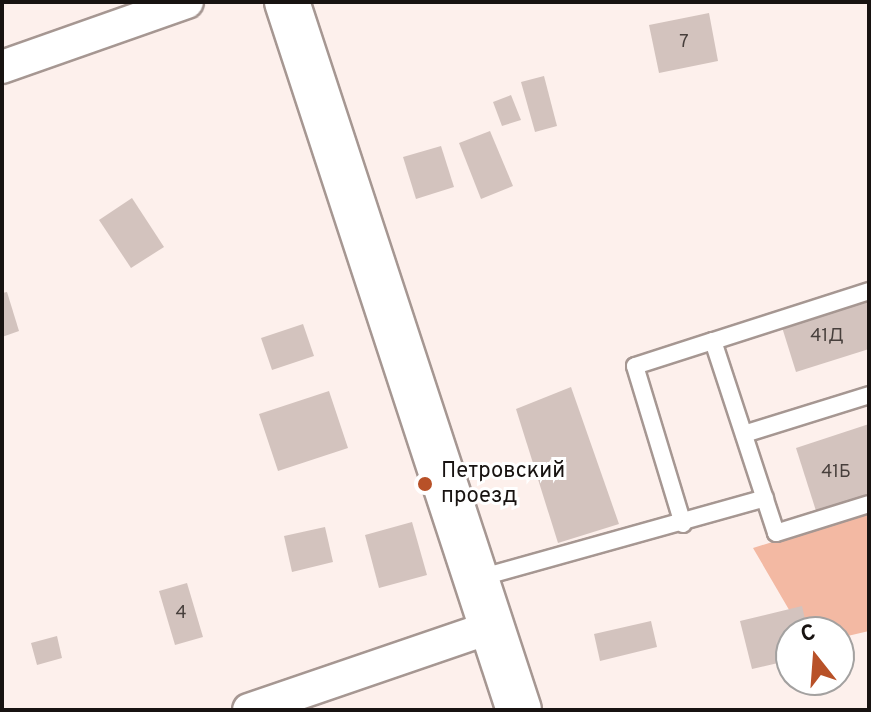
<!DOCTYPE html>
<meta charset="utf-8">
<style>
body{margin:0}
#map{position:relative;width:871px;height:712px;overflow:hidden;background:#fdf0ec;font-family:Overpass,sans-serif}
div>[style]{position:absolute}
.green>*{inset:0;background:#f3b9a3}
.building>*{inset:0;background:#d3c3be}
.roads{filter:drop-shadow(2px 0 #a69792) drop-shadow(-2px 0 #a69792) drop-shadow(0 2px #a69792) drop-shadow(0 -2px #a69792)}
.lane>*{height:16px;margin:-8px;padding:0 8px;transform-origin:8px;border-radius:8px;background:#fff}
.street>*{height:32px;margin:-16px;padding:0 16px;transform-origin:16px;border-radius:16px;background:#fff}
.secondary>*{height:44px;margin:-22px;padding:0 22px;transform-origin:22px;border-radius:22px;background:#fff}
.dots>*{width:22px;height:22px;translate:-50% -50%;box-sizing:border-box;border:4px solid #fff;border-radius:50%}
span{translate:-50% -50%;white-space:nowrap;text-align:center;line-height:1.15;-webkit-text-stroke:6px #fff;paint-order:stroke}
.number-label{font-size:18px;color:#473f3c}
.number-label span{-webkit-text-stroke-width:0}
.poi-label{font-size:22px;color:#181311}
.left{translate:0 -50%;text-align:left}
.frame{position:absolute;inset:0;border:4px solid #181311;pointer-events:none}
.north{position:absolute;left:775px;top:616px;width:80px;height:80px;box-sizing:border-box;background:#fff;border:2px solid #a3a1a0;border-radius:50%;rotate:343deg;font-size:22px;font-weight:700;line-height:32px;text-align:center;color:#181311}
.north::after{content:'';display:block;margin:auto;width:28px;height:36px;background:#b85128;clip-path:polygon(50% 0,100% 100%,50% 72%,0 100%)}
</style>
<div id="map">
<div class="green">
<i style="clip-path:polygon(869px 512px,869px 631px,839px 638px,839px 632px,802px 632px,753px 548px)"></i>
</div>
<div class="building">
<i style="clip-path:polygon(709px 13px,718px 61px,659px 73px,649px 25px)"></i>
<i style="clip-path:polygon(544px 76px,557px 126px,535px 132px,521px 82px)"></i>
<i style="clip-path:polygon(511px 95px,521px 120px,502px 126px,493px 102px)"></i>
<i style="clip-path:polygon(490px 131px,513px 186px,481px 199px,459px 143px)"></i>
<i style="clip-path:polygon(441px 146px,454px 187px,416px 199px,403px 157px)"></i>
<i style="clip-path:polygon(132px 198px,164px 247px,131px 268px,99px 220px)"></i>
<i style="clip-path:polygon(7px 292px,19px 331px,2px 337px,2px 293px)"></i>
<i style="clip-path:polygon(869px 297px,869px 349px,796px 372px,781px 324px)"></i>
<i style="clip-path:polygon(303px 324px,314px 356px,272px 370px,261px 338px)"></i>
<i style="clip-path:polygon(571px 387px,619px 524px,558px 543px,516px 409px)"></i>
<i style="clip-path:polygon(329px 391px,348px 448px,278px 471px,259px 414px)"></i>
<i style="clip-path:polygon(869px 424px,869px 498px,817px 514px,796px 448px)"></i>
<i style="clip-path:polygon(412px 522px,427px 575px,379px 588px,365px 535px)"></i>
<i style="clip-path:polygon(325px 527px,333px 562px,292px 572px,284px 536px)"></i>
<i style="clip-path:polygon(187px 583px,203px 637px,175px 645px,159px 591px)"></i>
<i style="clip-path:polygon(802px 606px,808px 632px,791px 632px,791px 660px,752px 669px,740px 621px)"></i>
<i style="clip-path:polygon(651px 621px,657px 647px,600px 661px,594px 634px)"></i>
<i style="clip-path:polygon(57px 636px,62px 658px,37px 665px,31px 643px)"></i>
</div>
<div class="roads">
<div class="lane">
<i style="left:869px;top:291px;width:164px;rotate:162.2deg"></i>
<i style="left:713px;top:341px;width:202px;rotate:71.8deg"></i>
<i style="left:776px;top:533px;width:97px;rotate:-17.3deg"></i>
<i style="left:744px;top:434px;width:131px;rotate:-17.3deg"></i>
<i style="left:683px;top:524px;width:165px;rotate:-106.9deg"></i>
<i style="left:635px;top:366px;width:82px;rotate:-17.8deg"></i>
<i style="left:479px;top:578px;width:297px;rotate:-15.6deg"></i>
</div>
<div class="street">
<i style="left:2px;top:67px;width:196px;rotate:-19.4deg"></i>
<i style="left:249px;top:710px;width:254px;rotate:-18.9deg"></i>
</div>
<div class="secondary">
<i style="left:287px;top:2px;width:745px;rotate:71.86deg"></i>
</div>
</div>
<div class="dots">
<i style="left:425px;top:484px;background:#b85128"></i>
</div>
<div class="number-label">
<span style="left:684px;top:43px">7</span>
<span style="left:827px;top:337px">41Д</span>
<span style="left:836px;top:473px">41Б</span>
<span style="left:181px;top:614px">4</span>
</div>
<div class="poi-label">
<span class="left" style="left:441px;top:484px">Петровский<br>проезд</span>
</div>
<div class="frame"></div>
<div class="north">С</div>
</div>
